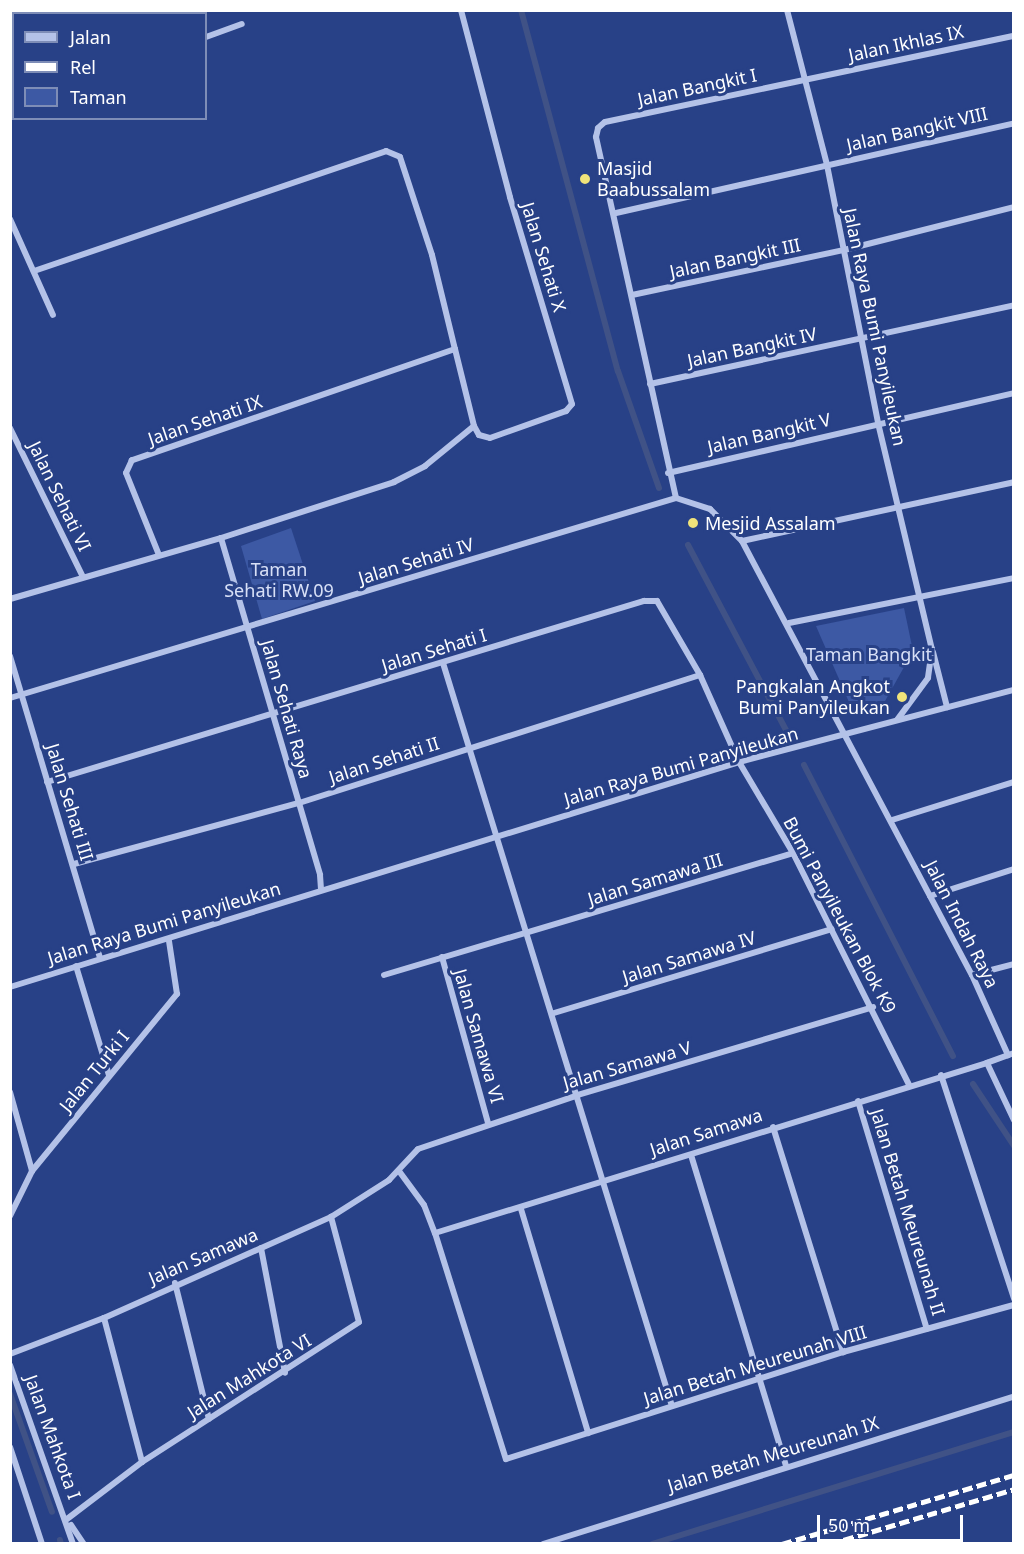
<!DOCTYPE html>
<style>
body{margin:0}
#map{position:relative;width:1024px;height:1554px;overflow:hidden;background:#284187;font-family:"Noto Sans",sans-serif}
div>[style]{position:absolute}
.green>*{inset:0;background:#3d59a4}
.stream>*{height:6px;margin:-3px;padding:0 3px;transform-origin:3px;border-radius:3px;background:#405286}
.minor>*{height:6px;margin:-3px;padding:0 3px;transform-origin:3px;border-radius:3px;background:#b4c2e8}
.rail>*{height:4.5px;margin-top:-2.25px;transform-origin:0;background:repeating-linear-gradient(90deg,#fff 0 10px,transparent 0 14.5px)}
.dots>*{width:16px;height:16px;translate:-50% -50%;box-sizing:border-box;border:3px solid #284187;border-radius:50%}
span{translate:-50% -50%;white-space:nowrap;text-align:center;line-height:1.15;-webkit-text-stroke:6px #284187;paint-order:stroke}
.street-label{font-size:18px;color:#fff}
.poi-label{font-size:18px;color:#fff}
.left{translate:0 -50%;text-align:left}
.right{translate:-100% -50%;text-align:right}
.park-label{font-size:18px;color:#d8e0f7}
.frame{position:absolute;inset:0;border:12px solid #fff;pointer-events:none}
.legend{position:absolute;left:12px;top:12px;width:195px;height:108px;box-sizing:border-box;background:#284187;border:2px solid #7e8db7;margin:0;padding:8px 10px;list-style:none;font-size:18px;color:#fff}
.legend li{display:flex;align-items:center;gap:12px;height:30px}
.legend b{width:30px;border:2px solid #7e8db7}
.scale{position:absolute;left:817px;top:1515px;width:146px;height:27px;box-sizing:border-box;border:3px solid #fff;border-top:0;padding-left:8px;font-size:18px;line-height:21px;white-space:nowrap;color:#fff;-webkit-text-stroke:4px #284187;paint-order:stroke}
</style>
<div id="map">
<div class="green">
<i style="clip-path:polygon(291px 528px,315px 601px,262px 619px,241px 546px)"></i>
<i style="clip-path:polygon(904px 608px,913px 651px,880px 710px,855px 716px,816px 626px)"></i>
</div>
<div class="stream">
<i style="left:521px;top:10px;width:374px;rotate:75deg"></i>
<i style="left:618px;top:371px;width:124px;rotate:70.7deg"></i>
<i style="left:688px;top:545px;width:216px;rotate:62.1deg"></i>
<i style="left:804px;top:765px;width:327px;rotate:62.9deg"></i>
<i style="left:973px;top:1084px;width:74px;rotate:56.5deg"></i>
<i style="left:10px;top:1394px;width:125px;rotate:70.4deg"></i>
<i style="left:60px;top:1540px;width:4px;rotate:76deg"></i>
<i style="left:652px;top:1544px;width:379px;rotate:-17.2deg"></i>
</div>
<div class="minor">
<i style="left:148px;top:10px;width:4px;rotate:76deg"></i>
<i style="left:787px;top:10px;width:160px;rotate:75.5deg"></i>
<i style="left:827px;top:165px;width:263px;rotate:78.8deg"></i>
<i style="left:878px;top:423px;width:232px;rotate:76.6deg"></i>
<i style="left:932px;top:649px;width:29px;rotate:98deg"></i>
<i style="left:928px;top:678px;width:52px;rotate:126.4deg"></i>
<i style="left:206px;top:37px;width:38px;rotate:-20deg"></i>
<i style="left:616px;top:213px;width:408px;rotate:-12.7deg"></i>
<i style="left:10px;top:219px;width:105px;rotate:65.9deg"></i>
<i style="left:34px;top:271px;width:372px;rotate:-18.8deg"></i>
<i style="left:386px;top:151px;width:15px;rotate:23deg"></i>
<i style="left:400px;top:157px;width:103px;rotate:71.9deg"></i>
<i style="left:432px;top:255px;width:97px;rotate:76.3deg"></i>
<i style="left:455px;top:349px;width:342px;rotate:161deg"></i>
<i style="left:132px;top:460px;width:14px;rotate:115deg"></i>
<i style="left:126px;top:473px;width:88px;rotate:68.1deg"></i>
<i style="left:632px;top:295px;width:217px;rotate:-12deg"></i>
<i style="left:844px;top:250px;width:175px;rotate:-14.2deg"></i>
<i style="left:455px;top:349px;width:79px;rotate:76.1deg"></i>
<i style="left:474px;top:426px;width:10px;rotate:61deg"></i>
<i style="left:479px;top:435px;width:11px;rotate:15deg"></i>
<i style="left:490px;top:438px;width:81px;rotate:-19.6deg"></i>
<i style="left:566px;top:411px;width:9px;rotate:-49deg"></i>
<i style="left:572px;top:404px;width:216px;rotate:-106.7deg"></i>
<i style="left:510px;top:197px;width:193px;rotate:-104.7deg"></i>
<i style="left:650px;top:384px;width:372px;rotate:-12.2deg"></i>
<i style="left:10px;top:428px;width:166px;rotate:63.9deg"></i>
<i style="left:668px;top:473px;width:355px;rotate:-13deg"></i>
<i style="left:676px;top:498px;width:370px;rotate:-102.5deg"></i>
<i style="left:596px;top:137px;width:9px;rotate:-77deg"></i>
<i style="left:598px;top:128px;width:9px;rotate:-41deg"></i>
<i style="left:605px;top:122px;width:418px;rotate:-11.9deg"></i>
<i style="left:676px;top:498px;width:36px;rotate:18deg"></i>
<i style="left:710px;top:509px;width:45px;rotate:45deg"></i>
<i style="left:742px;top:541px;width:491px;rotate:62.1deg"></i>
<i style="left:972px;top:975px;width:88px;rotate:65.8deg"></i>
<i style="left:221px;top:538px;width:351px;rotate:73.6deg"></i>
<i style="left:320px;top:875px;width:13px;rotate:86deg"></i>
<i style="left:742px;top:541px;width:278px;rotate:-12.2deg"></i>
<i style="left:10px;top:599px;width:220px;rotate:-16.1deg"></i>
<i style="left:221px;top:538px;width:182px;rotate:-17.9deg"></i>
<i style="left:394px;top:482px;width:35px;rotate:-27deg"></i>
<i style="left:425px;top:466px;width:63px;rotate:-39.2deg"></i>
<i style="left:789px;top:623px;width:229px;rotate:-11.3deg"></i>
<i style="left:933px;top:652px;width:57px;rotate:75.7deg"></i>
<i style="left:10px;top:656px;width:314px;rotate:73.4deg"></i>
<i style="left:443px;top:663px;width:777px;rotate:72.87deg"></i>
<i style="left:10px;top:698px;width:695px;rotate:-16.72deg"></i>
<i style="left:47px;top:782px;width:624px;rotate:-16.87deg"></i>
<i style="left:644px;top:601px;width:13px"></i>
<i style="left:657px;top:601px;width:86px;rotate:59.8deg"></i>
<i style="left:700px;top:675px;width:95px;rotate:65.9deg"></i>
<i style="left:739px;top:762px;width:106px;rotate:59.3deg"></i>
<i style="left:793px;top:853px;width:259px;rotate:63.4deg"></i>
<i style="left:892px;top:820px;width:128px;rotate:-17.3deg"></i>
<i style="left:74px;top:864px;width:233px;rotate:-15.2deg"></i>
<i style="left:299px;top:803px;width:421px;rotate:-17.7deg"></i>
<i style="left:930px;top:896px;width:88px;rotate:-17.8deg"></i>
<i style="left:442px;top:957px;width:172px;rotate:74.5deg"></i>
<i style="left:76px;top:966px;width:114px;rotate:73.2deg"></i>
<i style="left:384px;top:975px;width:427px;rotate:-16.6deg"></i>
<i style="left:972px;top:975px;width:43px;rotate:-14.7deg"></i>
<i style="left:10px;top:987px;width:763px;rotate:-17.15deg"></i>
<i style="left:739px;top:762px;width:284px;rotate:-14.7deg"></i>
<i style="left:554px;top:1013px;width:290px;rotate:-16.8deg"></i>
<i style="left:1014px;top:1053px;width:29px;rotate:160deg"></i>
<i style="left:987px;top:1063px;width:63px;rotate:64.7deg"></i>
<i style="left:941px;top:1075px;width:236px;rotate:71.9deg"></i>
<i style="left:10px;top:1092px;width:82px;rotate:74.4deg"></i>
<i style="left:858px;top:1101px;width:238px;rotate:73.2deg"></i>
<i style="left:773px;top:1127px;width:236px;rotate:72.7deg"></i>
<i style="left:691px;top:1155px;width:324px;rotate:73deg"></i>
<i style="left:399px;top:1171px;width:42px;rotate:53.7deg"></i>
<i style="left:424px;top:1205px;width:30px;rotate:69deg"></i>
<i style="left:435px;top:1233px;width:237px;rotate:72.6deg"></i>
<i style="left:506px;top:1459px;width:354px;rotate:-17.6deg"></i>
<i style="left:843px;top:1352px;width:177px;rotate:-15.4deg"></i>
<i style="left:521px;top:1209px;width:234px;rotate:73.3deg"></i>
<i style="left:10px;top:1216px;width:50px;rotate:-63.9deg"></i>
<i style="left:32px;top:1171px;width:229px;rotate:-50.7deg"></i>
<i style="left:177px;top:994px;width:54px;rotate:-98.6deg"></i>
<i style="left:435px;top:1233px;width:578px;rotate:-17.12deg"></i>
<i style="left:261px;top:1248px;width:127px;rotate:79.1deg"></i>
<i style="left:175px;top:1283px;width:140px;rotate:76deg"></i>
<i style="left:104px;top:1318px;width:149px;rotate:75.2deg"></i>
<i style="left:10px;top:1354px;width:101px;rotate:-21deg"></i>
<i style="left:104px;top:1318px;width:248px;rotate:-24deg"></i>
<i style="left:331px;top:1217px;width:69px;rotate:-32.5deg"></i>
<i style="left:389px;top:1180px;width:42px;rotate:-46.9deg"></i>
<i style="left:418px;top:1149px;width:169px;rotate:-18.6deg"></i>
<i style="left:578px;top:1095px;width:308px;rotate:-16.6deg"></i>
<i style="left:10px;top:1365px;width:190px;rotate:70.6deg"></i>
<i style="left:10px;top:1447px;width:102px;rotate:71.7deg"></i>
<i style="left:67px;top:1519px;width:94px;rotate:-37.2deg"></i>
<i style="left:142px;top:1462px;width:258px;rotate:-32.8deg"></i>
<i style="left:359px;top:1322px;width:109px;rotate:-104.9deg"></i>
<i style="left:71px;top:1525px;width:23px;rotate:56deg"></i>
<i style="left:543px;top:1544px;width:494px;rotate:-17.4deg"></i>
</div>
<div class="rail">
<i style="left:782px;top:1544px;width:242px;rotate:-16.6deg"></i>
<i style="left:830px;top:1544px;width:192px;rotate:-16.6deg"></i>
</div>
<div class="dots">
<i style="left:585px;top:179px;background:#f0e37a"></i>
<i style="left:693px;top:523px;background:#f0e37a"></i>
<i style="left:902px;top:697px;background:#f0e37a"></i>
</div>
<div class="street-label">
<span style="left:906px;top:43px;rotate:-12deg">Jalan Ikhlas IX</span>
<span style="left:697px;top:87px;rotate:-12deg">Jalan Bangkit I</span>
<span style="left:917px;top:129px;rotate:-13deg">Jalan Bangkit VIII</span>
<span style="left:544px;top:257px;rotate:73deg">Jalan Sehati X</span>
<span style="left:735px;top:258px;rotate:-12deg">Jalan Bangkit III</span>
<span style="left:875px;top:327px;rotate:78deg">Jalan Raya Bumi Panyileukan</span>
<span style="left:752px;top:347px;rotate:-12deg">Jalan Bangkit IV</span>
<span style="left:205px;top:420px;rotate:-19deg">Jalan Sehati IX</span>
<span style="left:769px;top:433px;rotate:-13deg">Jalan Bangkit V</span>
<span style="left:60px;top:496px;rotate:64deg">Jalan Sehati VI</span>
<span style="left:416px;top:561px;rotate:-17deg">Jalan Sehati IV</span>
<span style="left:434px;top:650px;rotate:-17deg">Jalan Sehati I</span>
<span style="left:287px;top:709px;rotate:74deg">Jalan Sehati Raya</span>
<span style="left:384px;top:760px;rotate:-18deg">Jalan Sehati II</span>
<span style="left:681px;top:766px;rotate:-16deg">Jalan Raya Bumi Panyileukan</span>
<span style="left:70px;top:802px;rotate:73deg">Jalan Sehati III</span>
<span style="left:655px;top:879px;rotate:-17deg">Jalan Samawa III</span>
<span style="left:840px;top:915px;rotate:62deg">Bumi Panyileukan Blok K9</span>
<span style="left:164px;top:923px;rotate:-17deg">Jalan Raya Bumi Panyileukan</span>
<span style="left:962px;top:924px;rotate:63deg">Jalan Indah Raya</span>
<span style="left:689px;top:957px;rotate:-17deg">Jalan Samawa IV</span>
<span style="left:479px;top:1036px;rotate:74deg">Jalan Samawa VI</span>
<span style="left:627px;top:1065px;rotate:-16deg">Jalan Samawa V</span>
<span style="left:94px;top:1071px;rotate:-51deg">Jalan Turki I</span>
<span style="left:706px;top:1132px;rotate:-18deg">Jalan Samawa</span>
<span style="left:908px;top:1212px;rotate:73deg">Jalan Betah Meureunah II</span>
<span style="left:203px;top:1256px;rotate:-23deg">Jalan Samawa</span>
<span style="left:755px;top:1365px;rotate:-17deg">Jalan Betah Meureunah VIII</span>
<span style="left:249px;top:1376px;rotate:-32deg">Jalan Mahkota VI</span>
<span style="left:53px;top:1437px;rotate:70deg">Jalan Mahkota I</span>
<span style="left:773px;top:1454px;rotate:-17deg">Jalan Betah Meureunah IX</span>
</div>
<div class="poi-label">
<span class="left" style="left:597px;top:179px">Masjid<br>Baabussalam</span>
<span class="left" style="left:705px;top:523px">Mesjid Assalam</span>
<span class="right" style="left:890px;top:697px">Pangkalan Angkot<br>Bumi Panyileukan</span>
</div>
<div class="park-label">
<span style="left:279px;top:580px">Taman<br>Sehati RW.09</span>
<span style="left:869px;top:654px">Taman Bangkit</span>
</div>
<div class="frame"></div>
<ul class="legend">
<li><b style="height:8px;background:#b4c2e8"></b>Jalan</li>
<li><b style="height:8px;background:#fff"></b>Rel</li>
<li><b style="height:16px;background:#3d59a4"></b>Taman</li>
</ul>
<div class="scale">50 m</div>
</div>
